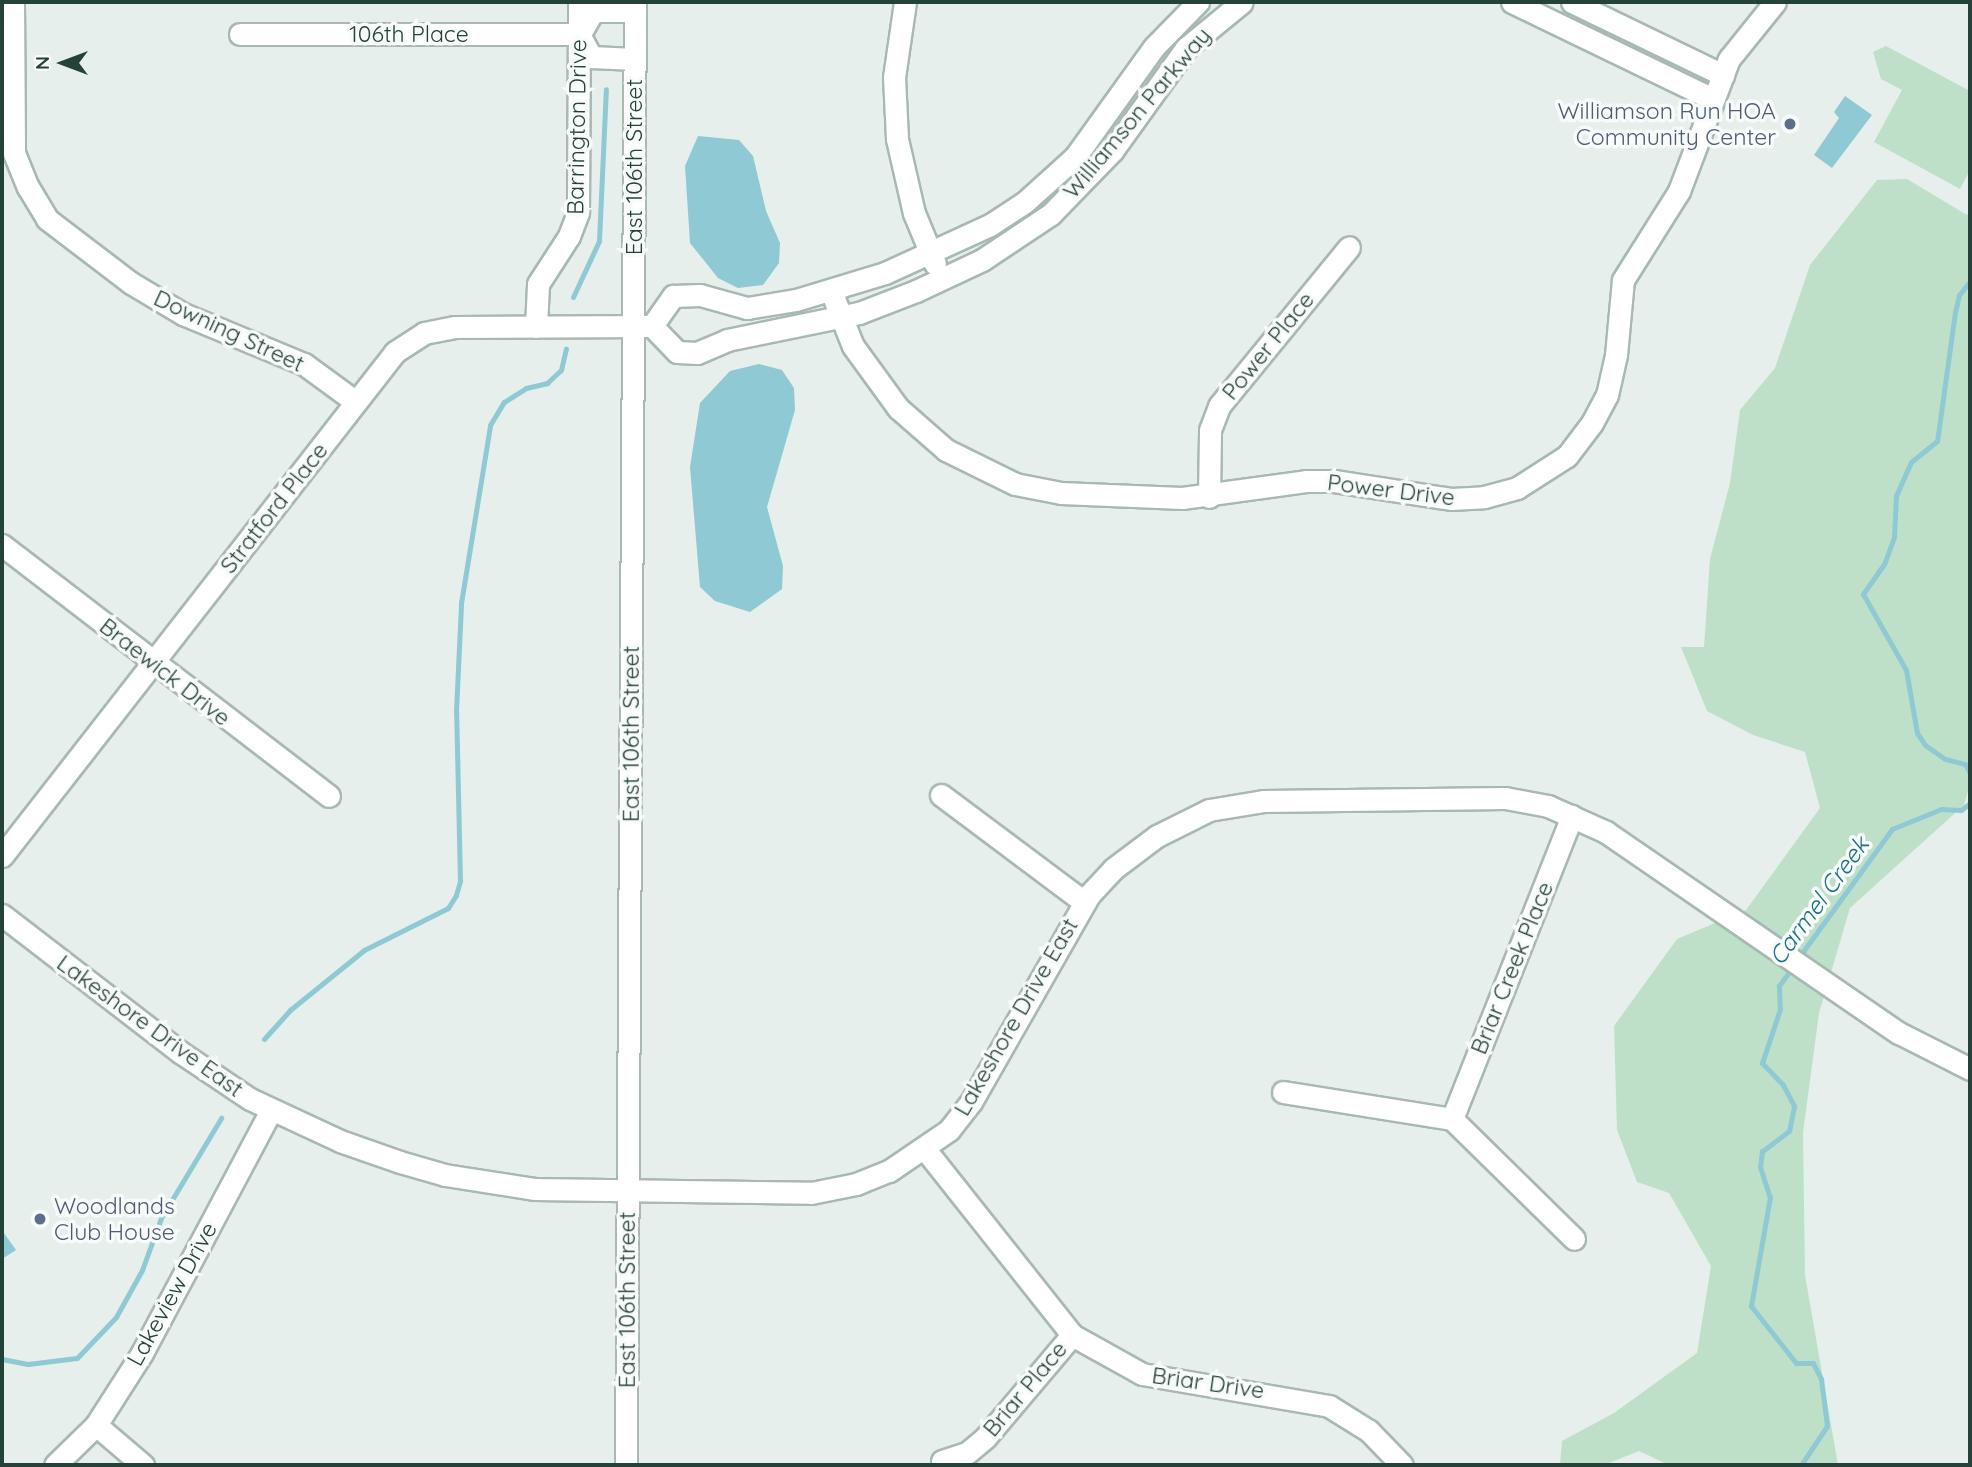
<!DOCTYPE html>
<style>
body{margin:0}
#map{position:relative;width:1972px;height:1467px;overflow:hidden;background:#e6efeb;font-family:Quicksand,sans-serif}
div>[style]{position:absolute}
.green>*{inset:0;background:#bfe0c8}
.water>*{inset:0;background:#8ec9d4}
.stream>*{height:5px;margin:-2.5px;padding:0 2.5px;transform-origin:2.5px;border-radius:2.5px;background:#8ec9d4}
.roads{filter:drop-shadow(2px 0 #a8b8b2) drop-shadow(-2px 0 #a8b8b2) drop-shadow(0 2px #a8b8b2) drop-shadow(0 -2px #a8b8b2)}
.minor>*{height:21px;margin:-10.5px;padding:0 10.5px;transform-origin:10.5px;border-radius:10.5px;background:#fff}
.dots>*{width:19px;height:19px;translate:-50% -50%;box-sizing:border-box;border:4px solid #f7fbf9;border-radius:50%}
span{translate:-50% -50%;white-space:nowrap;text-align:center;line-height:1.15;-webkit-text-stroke:7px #f7fbf9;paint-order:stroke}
.street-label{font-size:23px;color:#24423a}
.service-label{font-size:23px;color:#4e5e75}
.right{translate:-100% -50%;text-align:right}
.left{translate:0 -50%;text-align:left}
.water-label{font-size:24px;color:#1c6f80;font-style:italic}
.frame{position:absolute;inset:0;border:4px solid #24423a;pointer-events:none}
.north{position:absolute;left:28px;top:28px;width:70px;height:70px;-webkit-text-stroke:5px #f7fbf9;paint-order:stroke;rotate:270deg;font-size:19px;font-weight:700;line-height:28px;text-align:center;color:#24423a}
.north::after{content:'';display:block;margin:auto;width:24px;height:32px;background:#24423a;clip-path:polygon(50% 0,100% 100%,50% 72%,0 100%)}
</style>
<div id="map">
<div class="green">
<i style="clip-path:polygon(1886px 46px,1970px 91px,1970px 170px,1960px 189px,1874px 142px,1902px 90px,1881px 79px,1873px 52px)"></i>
<i style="clip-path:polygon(1907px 179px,1967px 215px,1970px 210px,1970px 784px,1964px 805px,1850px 908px,1819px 1013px,1803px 1133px,1805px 1275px,1838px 1465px,1669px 1465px,1639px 1451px,1604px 1465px,1560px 1465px,1562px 1441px,1614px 1413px,1697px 1353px,1711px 1266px,1669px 1193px,1637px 1182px,1617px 1130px,1614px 1026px,1677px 939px,1746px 910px,1820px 808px,1805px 752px,1753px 735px,1707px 711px,1681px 647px,1704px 647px,1710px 559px,1730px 483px,1740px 410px,1775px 368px,1810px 265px,1877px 180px)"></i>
</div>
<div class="water">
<i style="clip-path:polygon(1845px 96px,1872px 115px,1832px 168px,1814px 155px,1839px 118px,1834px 112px)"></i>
<i style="clip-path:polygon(698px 136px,739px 140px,753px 156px,766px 211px,780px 243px,779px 263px,763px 285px,738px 288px,718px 278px,690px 243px,685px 166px)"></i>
<i style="clip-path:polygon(759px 364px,782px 370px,794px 388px,795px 410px,767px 507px,783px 566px,782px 589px,750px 612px,715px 601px,700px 587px,690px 467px,700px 403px,730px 371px)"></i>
<i style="clip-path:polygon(4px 1233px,16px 1250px,2px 1259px,2px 1234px)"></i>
</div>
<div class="stream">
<i style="left:1970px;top:281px;width:18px;rotate:128deg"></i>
<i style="left:1959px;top:295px;width:17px;rotate:103deg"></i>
<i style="left:1955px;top:312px;width:130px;rotate:97.9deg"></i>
<i style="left:1937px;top:441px;width:33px;rotate:141deg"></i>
<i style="left:1911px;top:462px;width:36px;rotate:114deg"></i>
<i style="left:1896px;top:495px;width:42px;rotate:92.7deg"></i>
<i style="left:1894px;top:537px;width:29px;rotate:110deg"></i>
<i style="left:1884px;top:564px;width:37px;rotate:125deg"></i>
<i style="left:1863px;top:594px;width:87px;rotate:60.5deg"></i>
<i style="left:1906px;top:670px;width:64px;rotate:80.1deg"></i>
<i style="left:1917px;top:733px;width:14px;rotate:56deg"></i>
<i style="left:1925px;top:745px;width:24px;rotate:35deg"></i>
<i style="left:1945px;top:759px;width:21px;rotate:14deg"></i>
<i style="left:1965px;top:764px;width:10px;rotate:61deg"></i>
<i style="left:573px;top:297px;width:62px;rotate:-65.1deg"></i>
<i style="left:599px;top:241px;width:152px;rotate:-87.4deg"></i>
<i style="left:1799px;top:957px;width:158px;rotate:-54deg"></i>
<i style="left:1892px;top:829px;width:53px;rotate:-22.2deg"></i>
<i style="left:1941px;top:809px;width:20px;rotate:3deg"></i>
<i style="left:1961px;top:810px;width:11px;rotate:-38deg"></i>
<i style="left:1794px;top:965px;width:26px;rotate:126deg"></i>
<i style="left:1779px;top:986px;width:23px;rotate:88deg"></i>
<i style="left:1780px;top:1009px;width:57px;rotate:108.4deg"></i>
<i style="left:1762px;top:1063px;width:30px;rotate:46deg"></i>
<i style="left:1783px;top:1085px;width:24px;rotate:62deg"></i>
<i style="left:1794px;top:1106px;width:25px;rotate:101deg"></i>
<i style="left:1789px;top:1131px;width:34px;rotate:143deg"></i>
<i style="left:1762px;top:1151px;width:16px;rotate:97deg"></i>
<i style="left:1760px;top:1167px;width:32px;rotate:72deg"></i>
<i style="left:1770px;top:1197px;width:111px;rotate:99.9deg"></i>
<i style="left:1751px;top:1306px;width:73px;rotate:51.7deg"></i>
<i style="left:1796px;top:1363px;width:17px"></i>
<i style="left:1813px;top:1363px;width:18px;rotate:63deg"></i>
<i style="left:1821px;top:1379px;width:47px;rotate:82.7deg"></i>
<i style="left:1827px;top:1426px;width:47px;rotate:123.7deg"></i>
<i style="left:264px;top:1039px;width:39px;rotate:-48deg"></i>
<i style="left:290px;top:1010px;width:95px;rotate:-39deg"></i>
<i style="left:364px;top:950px;width:94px;rotate:-26.6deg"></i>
<i style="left:448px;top:908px;width:15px;rotate:-58deg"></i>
<i style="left:456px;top:895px;width:15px;rotate:-74deg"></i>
<i style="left:460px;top:881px;width:170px;rotate:-91.3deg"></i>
<i style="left:456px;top:711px;width:108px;rotate:-87.3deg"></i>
<i style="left:461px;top:603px;width:180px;rotate:-80.7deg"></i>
<i style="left:490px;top:425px;width:27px;rotate:-59deg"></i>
<i style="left:504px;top:402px;width:26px;rotate:-32deg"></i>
<i style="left:526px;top:388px;width:22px;rotate:-13deg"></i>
<i style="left:547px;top:383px;width:19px;rotate:-43deg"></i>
<i style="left:561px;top:370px;width:22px;rotate:-77deg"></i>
<i style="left:2px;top:1359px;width:26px;rotate:11deg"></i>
<i style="left:28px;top:1364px;width:49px;rotate:-7deg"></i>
<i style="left:77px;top:1358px;width:57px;rotate:-46.4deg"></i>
<i style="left:116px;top:1317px;width:54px;rotate:-61deg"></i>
<i style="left:142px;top:1270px;width:55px;rotate:-69.9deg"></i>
<i style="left:161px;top:1218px;width:117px;rotate:-59deg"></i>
</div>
<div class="roads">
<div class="minor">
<i style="left:13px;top:2px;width:151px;rotate:89.6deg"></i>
<i style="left:14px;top:153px;width:37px;rotate:68deg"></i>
<i style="left:28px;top:187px;width:37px;rotate:59deg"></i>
<i style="left:47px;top:219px;width:106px;rotate:37.3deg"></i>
<i style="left:131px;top:283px;width:61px;rotate:30.8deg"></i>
<i style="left:183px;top:314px;width:131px;rotate:22.5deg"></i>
<i style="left:304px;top:364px;width:64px;rotate:36.2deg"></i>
<i style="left:905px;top:2px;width:76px;rotate:98.3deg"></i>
<i style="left:894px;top:77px;width:62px;rotate:87.2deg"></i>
<i style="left:897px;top:139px;width:76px;rotate:77.1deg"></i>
<i style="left:914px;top:213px;width:55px;rotate:67.6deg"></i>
<i style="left:1512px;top:2px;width:223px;rotate:25.8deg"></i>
<i style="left:1572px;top:2px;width:168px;rotate:25.8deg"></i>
<i style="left:581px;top:32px;width:24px;rotate:-60deg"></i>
<i style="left:593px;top:11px;width:42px"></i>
<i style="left:240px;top:34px;width:339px"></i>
<i style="left:580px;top:36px;width:24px;rotate:62deg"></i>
<i style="left:591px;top:57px;width:44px;rotate:2.6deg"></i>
<i style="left:831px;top:291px;width:59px;rotate:68.2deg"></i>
<i style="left:853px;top:346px;width:77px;rotate:54deg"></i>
<i style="left:898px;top:408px;width:64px;rotate:41.2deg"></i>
<i style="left:946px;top:450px;width:77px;rotate:26.2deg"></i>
<i style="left:1015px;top:484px;width:47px;rotate:11.1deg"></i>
<i style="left:1061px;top:493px;width:121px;rotate:2.4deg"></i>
<i style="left:1182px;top:498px;width:125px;rotate:-7.8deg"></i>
<i style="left:1306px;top:481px;width:28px"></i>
<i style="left:1334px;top:481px;width:118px;rotate:8.7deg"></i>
<i style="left:1451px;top:499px;width:33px;rotate:-3deg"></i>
<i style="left:1484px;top:497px;width:34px;rotate:-15deg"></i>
<i style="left:1517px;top:488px;width:59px;rotate:-32.6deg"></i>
<i style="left:1567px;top:456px;width:41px;rotate:-52.9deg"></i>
<i style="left:1592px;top:423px;width:32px;rotate:-62deg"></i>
<i style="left:1607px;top:395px;width:41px;rotate:-77.3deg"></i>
<i style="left:1616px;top:355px;width:75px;rotate:-84.7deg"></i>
<i style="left:1623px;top:280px;width:105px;rotate:-57.8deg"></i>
<i style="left:1679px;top:191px;width:141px;rotate:-69.3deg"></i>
<i style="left:1729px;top:59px;width:73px;rotate:-51.1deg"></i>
<i style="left:652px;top:326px;width:37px;rotate:-55deg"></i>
<i style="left:673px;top:296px;width:27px;rotate:-2deg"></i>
<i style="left:700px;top:295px;width:49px;rotate:15.5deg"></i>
<i style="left:747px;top:308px;width:50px;rotate:-9.3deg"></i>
<i style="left:796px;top:300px;width:93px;rotate:-16.9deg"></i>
<i style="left:885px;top:273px;width:115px;rotate:-24.6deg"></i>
<i style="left:990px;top:225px;width:42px;rotate:-33.3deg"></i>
<i style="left:1025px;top:202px;width:67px;rotate:-42deg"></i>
<i style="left:1075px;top:157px;width:135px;rotate:-54.3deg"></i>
<i style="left:1154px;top:47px;width:63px;rotate:-45.6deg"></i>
<i style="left:536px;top:327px;width:43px;rotate:-87.3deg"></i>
<i style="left:538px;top:284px;width:57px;rotate:-57.1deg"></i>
<i style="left:569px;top:236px;width:26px;rotate:-69deg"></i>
<i style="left:578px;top:212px;width:210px;rotate:-89.7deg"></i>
<i style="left:1209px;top:497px;width:67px;rotate:-89.1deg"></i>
<i style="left:1210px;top:430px;width:26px;rotate:-69deg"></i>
<i style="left:1219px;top:406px;width:205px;rotate:-50.7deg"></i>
<i style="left:2px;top:545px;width:412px;rotate:37.5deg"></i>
<i style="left:941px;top:795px;width:179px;rotate:36.8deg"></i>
<i style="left:2px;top:856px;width:639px;rotate:-52.05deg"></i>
<i style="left:395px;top:352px;width:35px;rotate:-33deg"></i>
<i style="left:424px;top:333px;width:32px;rotate:-11deg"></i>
<i style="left:455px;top:327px;width:197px;rotate:-0.3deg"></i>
<i style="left:652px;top:326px;width:36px;rotate:46deg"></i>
<i style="left:677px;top:352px;width:20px;rotate:3deg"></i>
<i style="left:697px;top:353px;width:33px;rotate:-23deg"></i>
<i style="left:727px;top:340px;width:135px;rotate:-11.6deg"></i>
<i style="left:859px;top:313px;width:61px;rotate:-21.1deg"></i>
<i style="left:916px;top:291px;width:73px;rotate:-25.2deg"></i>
<i style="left:982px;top:260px;width:83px;rotate:-33.7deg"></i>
<i style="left:1051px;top:214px;width:88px;rotate:-45.9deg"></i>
<i style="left:1112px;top:151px;width:127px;rotate:-54.3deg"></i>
<i style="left:1186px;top:48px;width:72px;rotate:-39.4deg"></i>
<i style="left:2px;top:915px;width:225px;rotate:37.6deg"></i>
<i style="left:180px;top:1052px;width:84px;rotate:33.9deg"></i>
<i style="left:250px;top:1099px;width:99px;rotate:25deg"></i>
<i style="left:340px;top:1141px;width:64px;rotate:19.3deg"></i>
<i style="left:400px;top:1162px;width:47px;rotate:16.1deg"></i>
<i style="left:445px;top:1175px;width:90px;rotate:8.9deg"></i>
<i style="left:534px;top:1189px;width:277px;rotate:0.8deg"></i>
<i style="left:811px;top:1193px;width:46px;rotate:-11.3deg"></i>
<i style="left:856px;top:1184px;width:35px;rotate:-22deg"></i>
<i style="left:889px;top:1171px;width:73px;rotate:-34.3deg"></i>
<i style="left:949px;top:1130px;width:36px;rotate:-52deg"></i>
<i style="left:971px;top:1102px;width:238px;rotate:-60.3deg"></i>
<i style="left:1089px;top:895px;width:35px;rotate:-47deg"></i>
<i style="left:1113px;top:869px;width:55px;rotate:-36.9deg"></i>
<i style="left:1157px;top:836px;width:58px;rotate:-26.6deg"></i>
<i style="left:1209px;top:810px;width:56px;rotate:-9.3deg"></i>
<i style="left:1264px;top:801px;width:241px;rotate:-0.7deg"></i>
<i style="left:1505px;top:798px;width:44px;rotate:10.5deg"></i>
<i style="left:1548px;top:806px;width:64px;rotate:24.1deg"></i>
<i style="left:1606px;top:832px;width:355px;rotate:34.5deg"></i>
<i style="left:1899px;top:1033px;width:80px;rotate:26.9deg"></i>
<i style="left:1283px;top:1092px;width:171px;rotate:9.1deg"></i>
<i style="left:1452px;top:1119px;width:171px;rotate:44.5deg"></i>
<i style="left:1452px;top:1119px;width:326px;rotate:-68.4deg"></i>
<i style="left:924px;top:1148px;width:238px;rotate:51.6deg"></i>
<i style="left:1072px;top:1335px;width:80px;rotate:29.1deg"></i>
<i style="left:1142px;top:1374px;width:190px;rotate:9.7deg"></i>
<i style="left:1329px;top:1406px;width:47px;rotate:32deg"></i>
<i style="left:1369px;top:1431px;width:47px;rotate:45.9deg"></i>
<i style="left:96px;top:1425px;width:62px;rotate:40.4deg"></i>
<i style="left:942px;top:1461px;width:26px;rotate:-18deg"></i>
<i style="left:967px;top:1453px;width:23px;rotate:-40deg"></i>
<i style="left:985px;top:1438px;width:135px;rotate:-49.8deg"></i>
<i style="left:55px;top:1465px;width:57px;rotate:-44.3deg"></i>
<i style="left:96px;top:1425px;width:85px;rotate:-57.4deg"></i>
<i style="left:142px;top:1353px;width:275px;rotate:-62deg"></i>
<i style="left:626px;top:1465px;width:1463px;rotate:-89.65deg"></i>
</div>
</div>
<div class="dots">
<i style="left:1790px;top:124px;background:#5c6f8a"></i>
<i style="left:40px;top:1219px;background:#5c6f8a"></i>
</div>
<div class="street-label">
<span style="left:409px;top:34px">106th Place</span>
<span style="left:1137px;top:113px;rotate:-50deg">Williamson Parkway</span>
<span style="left:577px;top:127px;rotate:-89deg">Barrington Drive</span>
<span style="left:634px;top:167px;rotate:-90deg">East 106th Street</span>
<span style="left:229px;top:331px;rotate:25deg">Downing Street</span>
<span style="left:1268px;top:346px;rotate:-51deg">Power Place</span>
<span style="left:1391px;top:490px;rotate:7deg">Power Drive</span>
<span style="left:274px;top:508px;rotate:-52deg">Stratford Place</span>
<span style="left:165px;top:672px;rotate:38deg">Braewick Drive</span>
<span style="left:631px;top:734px;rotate:-90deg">East 106th Street</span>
<span style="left:1512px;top:968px;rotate:-68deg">Briar Creek Place</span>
<span style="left:1016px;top:1017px;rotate:-60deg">Lakeshore Drive East</span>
<span style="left:150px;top:1026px;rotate:36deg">Lakeshore Drive East</span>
<span style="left:172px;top:1294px;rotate:-61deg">Lakeview Drive</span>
<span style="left:627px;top:1300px;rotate:-90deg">East 106th Street</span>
<span style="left:1208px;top:1383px;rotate:8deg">Briar Drive</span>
<span style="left:1025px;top:1389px;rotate:-50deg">Briar Place</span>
</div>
<div class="service-label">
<span class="right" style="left:1776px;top:124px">Williamson Run HOA<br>Community Center</span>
<span class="left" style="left:54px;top:1219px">Woodlands<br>Club House</span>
</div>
<div class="water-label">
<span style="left:1819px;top:901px;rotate:-54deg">Carmel Creek</span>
</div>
<div class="frame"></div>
<div class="north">N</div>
</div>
